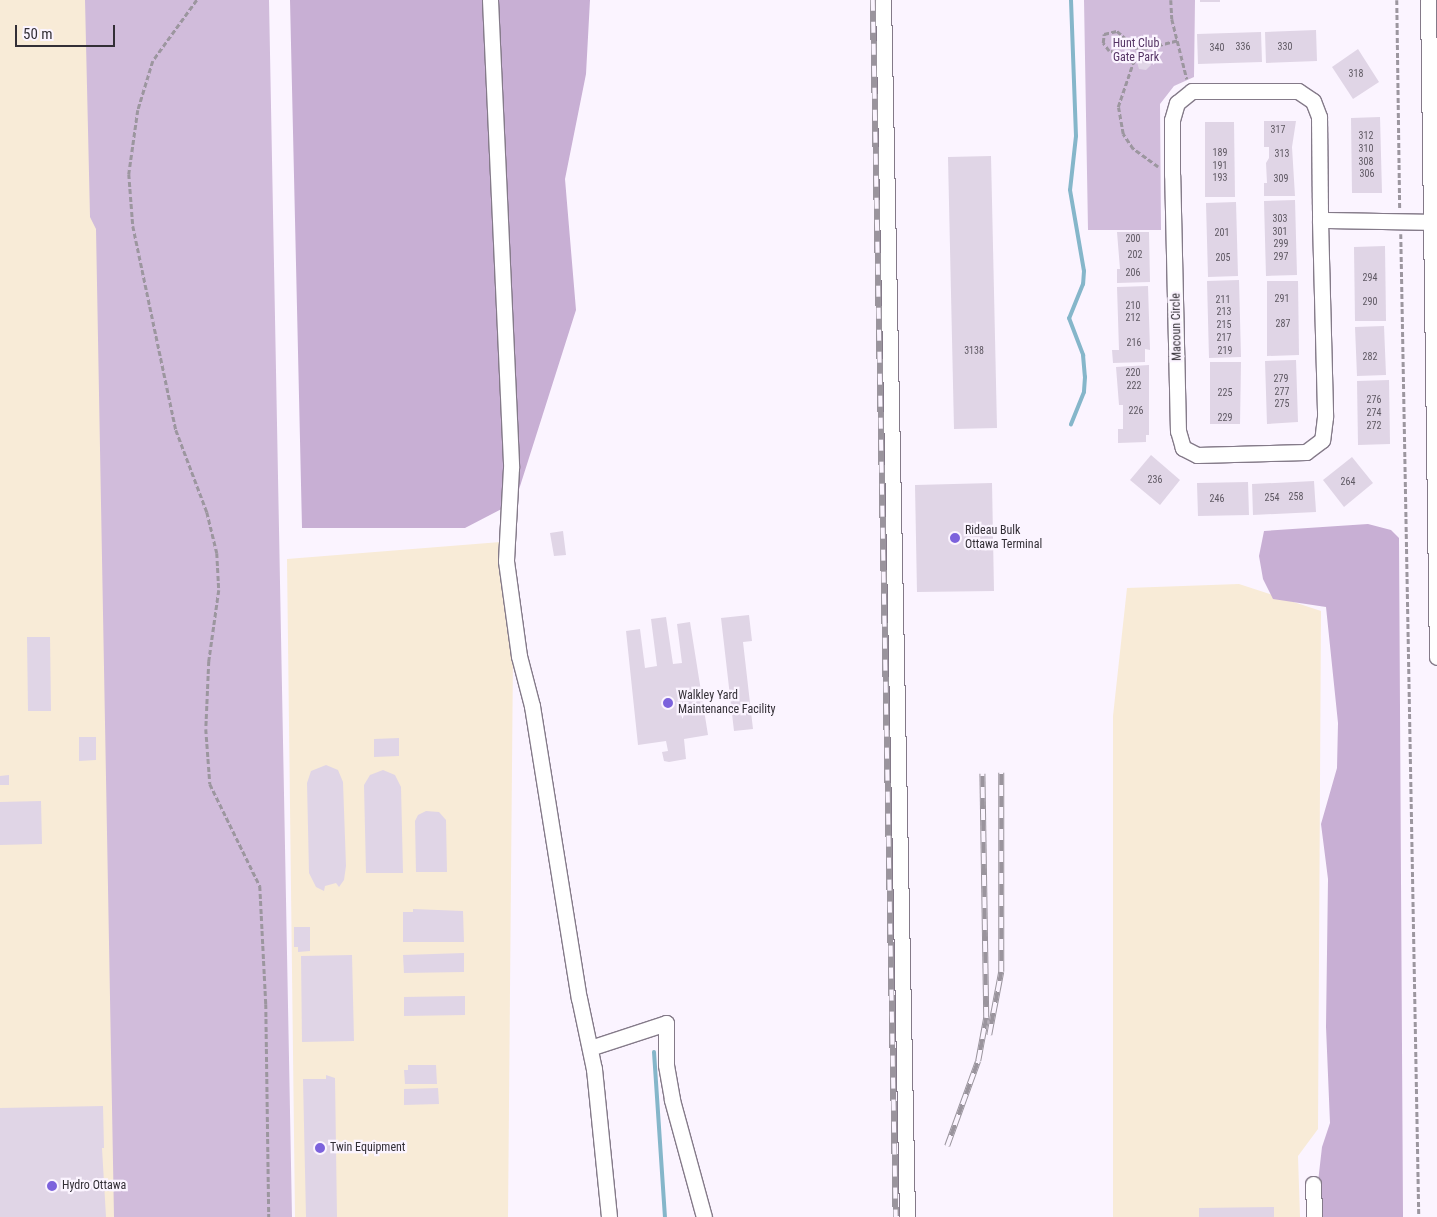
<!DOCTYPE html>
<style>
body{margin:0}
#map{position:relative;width:1437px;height:1217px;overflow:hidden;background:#fbf4ff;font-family:"Roboto Condensed",sans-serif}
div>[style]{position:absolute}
.industrial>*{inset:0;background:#f8ebd7}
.green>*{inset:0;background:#d1bcdb}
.forest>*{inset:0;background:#c8afd4}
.stream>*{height:4px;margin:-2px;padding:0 2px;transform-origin:2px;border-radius:2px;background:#85b6ca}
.building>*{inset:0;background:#e0d5e6}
.path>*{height:2.5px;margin-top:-1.25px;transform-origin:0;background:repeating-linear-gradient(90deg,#9c969f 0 5px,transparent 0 7.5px)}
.roads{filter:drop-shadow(1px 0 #847a89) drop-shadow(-1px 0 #847a89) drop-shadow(0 1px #847a89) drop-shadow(0 -1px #847a89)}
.minor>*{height:15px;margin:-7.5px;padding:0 7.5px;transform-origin:7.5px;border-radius:7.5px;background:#fff}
.rail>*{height:5.5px;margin-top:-2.75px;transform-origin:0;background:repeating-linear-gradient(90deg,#fbf4ff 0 11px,#9a949d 0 22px);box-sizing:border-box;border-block:1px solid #9a949d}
.dots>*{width:14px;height:14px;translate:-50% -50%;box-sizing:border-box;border:2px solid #fbf4ff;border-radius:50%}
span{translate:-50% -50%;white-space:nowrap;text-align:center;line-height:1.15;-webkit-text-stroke:4.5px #fbf4ff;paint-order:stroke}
.number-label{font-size:10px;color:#5e5862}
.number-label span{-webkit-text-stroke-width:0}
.park-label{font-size:12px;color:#553465}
.street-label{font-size:12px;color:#332f36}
.poi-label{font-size:12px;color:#332f36}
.left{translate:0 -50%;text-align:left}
.scale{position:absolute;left:15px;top:25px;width:100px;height:22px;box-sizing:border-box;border:2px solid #332f36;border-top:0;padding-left:6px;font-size:15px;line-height:18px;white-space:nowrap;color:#332f36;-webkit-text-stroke:4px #fbf4ff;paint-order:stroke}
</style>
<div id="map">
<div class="industrial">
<i style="clip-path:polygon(0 0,96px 0,124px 1217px,0 1217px)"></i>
<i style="clip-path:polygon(514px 541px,508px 1217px,295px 1217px,287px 559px)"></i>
<i style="clip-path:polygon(1239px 584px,1321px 611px,1318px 1129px,1298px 1156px,1300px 1217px,1113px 1217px,1113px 716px,1127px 588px)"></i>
</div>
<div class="green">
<i style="clip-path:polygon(85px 0,269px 0,292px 1217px,114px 1217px,96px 229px,90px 217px)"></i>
<i style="clip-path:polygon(1084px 0,1195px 0,1194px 77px,1174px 86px,1160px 104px,1161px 230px,1088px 230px)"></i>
</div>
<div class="forest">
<i style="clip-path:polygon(290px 0,590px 0,586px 74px,565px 179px,576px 310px,515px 502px,465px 528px,302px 528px)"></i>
<i style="clip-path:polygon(1368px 524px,1391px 530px,1399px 538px,1403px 1217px,1322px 1217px,1318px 1182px,1322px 1147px,1330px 1123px,1326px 1027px,1328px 879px,1321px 824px,1337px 768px,1338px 723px,1326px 607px,1273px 599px,1263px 579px,1259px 556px,1264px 531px)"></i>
</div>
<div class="stream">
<i style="left:1071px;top:0;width:136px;rotate:87.9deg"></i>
<i style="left:1076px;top:136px;width:54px;rotate:96.3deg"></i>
<i style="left:1070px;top:190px;width:82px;rotate:80.2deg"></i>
<i style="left:1084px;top:271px;width:13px;rotate:94deg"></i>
<i style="left:1083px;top:284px;width:37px;rotate:112deg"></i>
<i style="left:1069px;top:318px;width:40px;rotate:69deg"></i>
<i style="left:1083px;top:355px;width:22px;rotate:85deg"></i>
<i style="left:1085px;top:377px;width:15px;rotate:94deg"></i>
<i style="left:1084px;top:392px;width:35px;rotate:112deg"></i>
<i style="left:654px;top:1052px;width:165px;rotate:86.2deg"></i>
</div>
<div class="building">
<i style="clip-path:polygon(1200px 0,1220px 0,1220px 2px,1200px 2px)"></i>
<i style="clip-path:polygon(1316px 30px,1317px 61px,1266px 63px,1265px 32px)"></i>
<i style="clip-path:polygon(1261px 32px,1262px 62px,1198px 64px,1197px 34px)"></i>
<i style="clip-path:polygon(1358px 49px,1379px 82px,1353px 99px,1332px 67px)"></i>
<i style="clip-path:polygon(1141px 57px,1148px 58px,1151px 65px,1146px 70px,1139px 69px,1137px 62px)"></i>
<i style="clip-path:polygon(1380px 117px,1382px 193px,1352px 193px,1351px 118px)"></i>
<i style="clip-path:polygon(1264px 121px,1296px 121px,1292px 147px,1295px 196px,1264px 196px,1264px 183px,1267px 183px,1266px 163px,1269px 158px,1269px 147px,1264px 147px)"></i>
<i style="clip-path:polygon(1205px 122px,1234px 122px,1235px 197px,1205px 197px)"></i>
<i style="clip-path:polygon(991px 156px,997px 428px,954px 429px,948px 157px)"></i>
<i style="clip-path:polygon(1295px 200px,1297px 275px,1266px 276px,1264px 201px)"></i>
<i style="clip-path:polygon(1236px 202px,1238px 276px,1208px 277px,1206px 203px)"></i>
<i style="clip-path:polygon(1117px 232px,1149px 232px,1150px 282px,1117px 283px,1117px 269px,1120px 269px)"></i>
<i style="clip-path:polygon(1385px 246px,1386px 321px,1355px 321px,1354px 247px)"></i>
<i style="clip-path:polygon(1239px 280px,1241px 357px,1209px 358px,1207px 281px)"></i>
<i style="clip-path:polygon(1267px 281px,1298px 281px,1299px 355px,1267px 356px)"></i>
<i style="clip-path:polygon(1148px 286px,1150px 350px,1145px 349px,1145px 362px,1113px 363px,1112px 350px,1119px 350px,1117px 287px)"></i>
<i style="clip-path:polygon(1384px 326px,1386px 375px,1357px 376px,1355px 327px)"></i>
<i style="clip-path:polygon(1296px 360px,1298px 422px,1267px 424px,1265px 361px)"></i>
<i style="clip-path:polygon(1210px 362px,1241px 362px,1240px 424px,1210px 424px)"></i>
<i style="clip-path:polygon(1149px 365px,1149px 435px,1146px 435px,1146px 442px,1118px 443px,1118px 429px,1123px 429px,1123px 405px,1119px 405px,1116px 367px)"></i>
<i style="clip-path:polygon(1389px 380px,1390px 444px,1358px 445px,1357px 381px)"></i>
<i style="clip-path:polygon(1151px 455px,1180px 480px,1160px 505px,1130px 480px)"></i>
<i style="clip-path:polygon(1352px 457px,1373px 483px,1344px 507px,1323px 480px)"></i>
<i style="clip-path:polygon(1314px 481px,1316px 512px,1253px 515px,1252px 484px)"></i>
<i style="clip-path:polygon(1248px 482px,1249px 515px,1198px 516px,1197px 483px)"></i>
<i style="clip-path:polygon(992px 483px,994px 591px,917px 592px,915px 485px)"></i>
<i style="clip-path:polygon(563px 531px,566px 555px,554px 556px,550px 533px)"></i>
<i style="clip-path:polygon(749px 615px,752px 641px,743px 642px,753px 729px,734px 731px,721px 618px)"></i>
<i style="clip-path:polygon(666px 617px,673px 664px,682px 663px,677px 624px,690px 622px,708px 735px,684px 739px,686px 759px,669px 762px,664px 761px,662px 752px,668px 751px,666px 741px,638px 745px,626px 631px,640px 629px,645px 668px,657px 666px,651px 619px)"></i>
<i style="clip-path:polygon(27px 637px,50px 637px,51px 711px,28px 711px)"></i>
<i style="clip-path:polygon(79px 737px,96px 737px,96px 760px,79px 761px)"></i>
<i style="clip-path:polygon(399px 738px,399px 756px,374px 757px,374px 739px)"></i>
<i style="clip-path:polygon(326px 765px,338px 770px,343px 782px,346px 866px,344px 880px,339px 887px,336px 883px,325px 886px,324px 891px,316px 887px,309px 873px,307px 783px,311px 771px)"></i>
<i style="clip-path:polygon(383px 770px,395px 775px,401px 787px,403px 873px,366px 873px,364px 785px,370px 775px)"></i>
<i style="clip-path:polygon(9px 775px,9px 785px,0 785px,0 776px)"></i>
<i style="clip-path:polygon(41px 801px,42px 844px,0 845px,0 802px)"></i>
<i style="clip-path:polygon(426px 811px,439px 812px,446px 820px,447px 872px,416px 872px,415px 821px,418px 815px)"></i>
<i style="clip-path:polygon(413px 909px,463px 911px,464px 942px,403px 942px,403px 912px,413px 912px)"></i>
<i style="clip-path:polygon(294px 927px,310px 927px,310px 951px,298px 952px,298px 947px,294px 947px)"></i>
<i style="clip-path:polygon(464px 953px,464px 972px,404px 973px,403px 955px)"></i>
<i style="clip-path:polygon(352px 955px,354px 1041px,302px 1042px,301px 956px)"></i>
<i style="clip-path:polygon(465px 996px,465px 1015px,404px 1016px,404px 997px)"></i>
<i style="clip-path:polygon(408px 1065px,436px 1065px,437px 1084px,405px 1084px,404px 1070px,408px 1070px)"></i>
<i style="clip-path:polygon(326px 1075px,335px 1078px,337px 1217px,306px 1217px,303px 1079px,326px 1079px)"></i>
<i style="clip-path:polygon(438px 1088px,439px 1104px,404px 1105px,404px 1089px)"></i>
<i style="clip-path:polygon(103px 1106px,104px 1148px,102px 1148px,106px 1217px,0 1217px,0 1108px)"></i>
<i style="clip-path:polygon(1274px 1207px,1274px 1217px,1199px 1217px,1199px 1208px)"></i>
</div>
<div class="path">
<i style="left:197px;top:0;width:75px;rotate:125.8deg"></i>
<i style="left:153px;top:61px;width:51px;rotate:107deg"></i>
<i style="left:138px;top:110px;width:65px;rotate:98deg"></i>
<i style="left:129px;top:174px;width:52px;rotate:85.6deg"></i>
<i style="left:133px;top:226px;width:208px;rotate:78.1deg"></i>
<i style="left:176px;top:430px;width:88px;rotate:69.3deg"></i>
<i style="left:207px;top:512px;width:42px;rotate:76.3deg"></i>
<i style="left:217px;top:553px;width:37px;rotate:87deg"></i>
<i style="left:219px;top:590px;width:72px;rotate:98deg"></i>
<i style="left:209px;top:661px;width:68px;rotate:92.5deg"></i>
<i style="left:206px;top:729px;width:55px;rotate:85.8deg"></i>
<i style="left:210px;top:784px;width:114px;rotate:63.9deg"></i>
<i style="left:260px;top:886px;width:118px;rotate:87.1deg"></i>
<i style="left:266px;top:1004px;width:213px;rotate:89.2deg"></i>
<i style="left:1171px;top:0;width:19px;rotate:87deg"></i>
<i style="left:1172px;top:19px;width:62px;rotate:76deg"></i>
<i style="left:1397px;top:0;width:208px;rotate:89.2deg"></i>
<i style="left:1133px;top:63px;width:13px;rotate:-141deg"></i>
<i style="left:1123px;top:55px;width:15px;rotate:-164deg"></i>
<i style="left:1109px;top:51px;width:10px;rotate:-127deg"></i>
<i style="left:1103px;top:43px;width:9px;rotate:-84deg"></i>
<i style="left:1104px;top:34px;width:13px;rotate:-13deg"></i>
<i style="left:1117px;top:31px;width:32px;rotate:41deg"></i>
<i style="left:1158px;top:167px;width:31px;rotate:-144deg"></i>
<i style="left:1133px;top:149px;width:18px;rotate:-124deg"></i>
<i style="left:1123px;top:134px;width:27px;rotate:-100deg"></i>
<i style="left:1118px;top:107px;width:46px;rotate:-71.2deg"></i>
<i style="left:1133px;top:63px;width:17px;rotate:-54deg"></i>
<i style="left:1143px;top:49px;width:36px;rotate:-14deg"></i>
<i style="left:1401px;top:234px;width:983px;rotate:88.95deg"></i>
</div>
<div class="roads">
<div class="minor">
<i style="left:490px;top:0;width:468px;rotate:87.4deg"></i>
<i style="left:511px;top:468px;width:93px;rotate:93.1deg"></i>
<i style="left:506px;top:561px;width:96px;rotate:82.2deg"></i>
<i style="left:519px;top:656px;width:52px;rotate:75.4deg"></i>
<i style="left:532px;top:706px;width:296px;rotate:80.9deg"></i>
<i style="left:579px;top:998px;width:73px;rotate:78.1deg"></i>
<i style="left:594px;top:1069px;width:149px;rotate:84.2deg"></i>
<i style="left:883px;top:0;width:1217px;rotate:88.87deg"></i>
<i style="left:1428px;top:0;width:657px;rotate:89.22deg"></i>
<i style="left:1320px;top:220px;width:197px;rotate:88.5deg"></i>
<i style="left:1325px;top:417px;width:23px;rotate:97deg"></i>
<i style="left:1322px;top:440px;width:20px;rotate:143deg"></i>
<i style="left:1306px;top:452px;width:109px;rotate:178.4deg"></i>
<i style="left:1197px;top:455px;width:16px;rotate:-153deg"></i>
<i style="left:1183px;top:448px;width:18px;rotate:-106deg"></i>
<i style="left:1178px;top:431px;width:256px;rotate:-91.3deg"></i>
<i style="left:1172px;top:175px;width:55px;rotate:-90deg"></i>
<i style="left:1172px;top:120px;width:18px;rotate:-74deg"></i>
<i style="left:1177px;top:103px;width:19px;rotate:-39deg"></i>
<i style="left:1192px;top:91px;width:106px"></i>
<i style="left:1298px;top:91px;width:18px;rotate:34deg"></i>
<i style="left:1313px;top:101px;width:17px;rotate:69deg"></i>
<i style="left:1319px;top:117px;width:103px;rotate:89.4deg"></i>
<i style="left:1320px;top:220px;width:110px;rotate:1deg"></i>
<i style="left:590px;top:1048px;width:80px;rotate:-18.2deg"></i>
<i style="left:666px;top:1023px;width:42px;rotate:90deg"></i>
<i style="left:666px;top:1065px;width:36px;rotate:80deg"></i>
<i style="left:672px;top:1100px;width:121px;rotate:74.7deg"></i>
<i style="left:1313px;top:1184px;width:33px;rotate:88deg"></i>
</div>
</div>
<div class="rail">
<i style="left:873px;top:0;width:1217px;rotate:88.92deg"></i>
<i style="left:989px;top:1035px;width:64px;rotate:-79.2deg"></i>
<i style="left:1001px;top:972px;width:199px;rotate:-90deg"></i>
<i style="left:947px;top:1146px;width:90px;rotate:-70deg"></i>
<i style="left:978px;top:1061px;width:44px;rotate:-79.5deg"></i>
<i style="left:986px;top:1018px;width:244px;rotate:-90.9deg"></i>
</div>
<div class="dots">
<i style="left:955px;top:538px;background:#7c62dc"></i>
<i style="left:668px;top:703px;background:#7c62dc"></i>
<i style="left:320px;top:1148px;background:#7c62dc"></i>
<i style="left:52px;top:1186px;background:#7c62dc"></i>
</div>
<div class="number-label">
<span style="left:1243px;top:47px">336</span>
<span style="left:1285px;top:47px">330</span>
<span style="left:1217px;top:48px">340</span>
<span style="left:1356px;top:74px">318</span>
<span style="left:1278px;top:130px">317</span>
<span style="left:1366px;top:136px">312</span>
<span style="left:1366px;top:149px">310</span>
<span style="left:1220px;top:153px">189</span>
<span style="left:1282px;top:154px">313</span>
<span style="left:1366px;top:162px">308</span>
<span style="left:1220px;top:166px">191</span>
<span style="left:1367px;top:174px">306</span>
<span style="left:1220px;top:178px">193</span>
<span style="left:1281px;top:179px">309</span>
<span style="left:1280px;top:219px">303</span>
<span style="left:1280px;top:232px">301</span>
<span style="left:1222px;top:233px">201</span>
<span style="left:1133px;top:239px">200</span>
<span style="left:1281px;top:244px">299</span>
<span style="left:1135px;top:255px">202</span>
<span style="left:1281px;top:257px">297</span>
<span style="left:1223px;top:258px">205</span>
<span style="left:1133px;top:273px">206</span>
<span style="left:1370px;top:278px">294</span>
<span style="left:1282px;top:299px">291</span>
<span style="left:1223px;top:300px">211</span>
<span style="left:1370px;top:302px">290</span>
<span style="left:1133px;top:306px">210</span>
<span style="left:1224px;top:312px">213</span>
<span style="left:1133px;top:318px">212</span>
<span style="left:1283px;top:324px">287</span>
<span style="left:1224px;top:325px">215</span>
<span style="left:1224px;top:338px">217</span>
<span style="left:1134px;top:343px">216</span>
<span style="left:974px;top:351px">3138</span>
<span style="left:1225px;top:351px">219</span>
<span style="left:1370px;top:357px">282</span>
<span style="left:1133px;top:373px">220</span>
<span style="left:1281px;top:379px">279</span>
<span style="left:1134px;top:386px">222</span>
<span style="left:1282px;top:392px">277</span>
<span style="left:1225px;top:393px">225</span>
<span style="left:1374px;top:400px">276</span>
<span style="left:1282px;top:404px">275</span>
<span style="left:1136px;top:411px">226</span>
<span style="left:1374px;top:413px">274</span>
<span style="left:1225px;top:418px">229</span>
<span style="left:1374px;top:426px">272</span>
<span style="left:1155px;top:480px">236</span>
<span style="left:1348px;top:482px">264</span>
<span style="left:1296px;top:497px">258</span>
<span style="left:1272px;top:498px">254</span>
<span style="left:1217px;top:499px">246</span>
</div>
<div class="park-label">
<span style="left:1136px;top:51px">Hunt Club<br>Gate Park</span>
</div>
<div class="street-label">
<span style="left:1177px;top:327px;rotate:-91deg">Macoun Circle</span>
</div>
<div class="poi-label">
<span class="left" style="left:965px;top:538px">Rideau Bulk<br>Ottawa Terminal</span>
<span class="left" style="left:678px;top:703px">Walkley Yard<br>Maintenance Facility</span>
<span class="left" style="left:330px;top:1148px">Twin Equipment</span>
<span class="left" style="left:62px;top:1186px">Hydro Ottawa</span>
</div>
<div class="scale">50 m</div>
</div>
